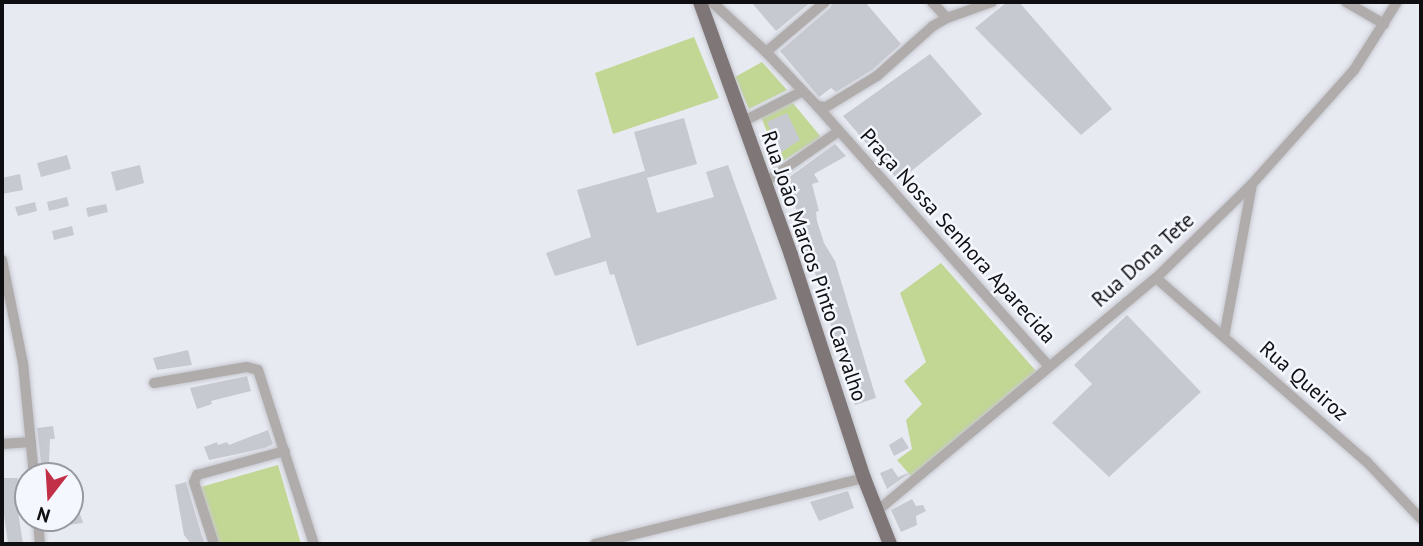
<!DOCTYPE html>
<html>
<head>
<meta charset="utf-8">
<style>
	body { margin:0 }
	#map { position:relative; width:1423px; height:546px; overflow:hidden; background:#e8eaf2; font-family:"PT Sans",sans-serif }
	div>[style] { position:absolute }
	.green>* { inset:0; background:#c2d793 }
	.building>* { inset:0; background:#c7c9d0 }
	.roads { filter:drop-shadow(0 0 2px #c5c7ce) drop-shadow(0 0 2px #c5c7ce) }
	.minor>* { height:10px; margin:-5px; padding:0 5px; transform-origin:5px; border-radius:5px; background:#b0acac }
	.major>* { height:14px; margin:-7px; padding:0 7px; transform-origin:7px; border-radius:7px; background:#7f7777 }
	span { translate:-50% -50%; white-space:nowrap; text-align:center; line-height:1.15; -webkit-text-stroke:5px #f5f7ff; paint-order:stroke }
	.street-label { font-size:21px; color:#0f0f12 }
	.frame { position:absolute; inset:0; border:4px solid #0f0f12; pointer-events:none }
	.north { position:absolute; left:14px; top:462px; width:70px; height:70px; box-sizing:border-box; background:#f5f7ff; border:2px solid #999aa0; border-radius:50%; rotate:197deg; font-size:19px; font-weight:700; line-height:28px; text-align:center; color:#0f0f12 }
	.north::after { content:''; display:block; margin:auto; width:24px; height:32px; background:#c13046; clip-path:polygon(50% 0,100% 100%,50% 72%,0 100%) }
</style>
</head>
<body>
<div id="map">
	<div class="green">
		<i style="clip-path:polygon(694px 37px,719px 98px,613px 134px,595px 73px)"></i>
		<i style="clip-path:polygon(762px 62px,787px 90px,749px 109px,735px 77px)"></i>
		<i style="clip-path:polygon(792px 102px,821px 137px,780px 163px,761px 117px)"></i>
		<i style="clip-path:polygon(941px 263px,1036px 371px,911px 476px,897px 460px,912px 449px,906px 420px,922px 404px,904px 381px,926px 362px,900px 293px)"></i>
		<i style="clip-path:polygon(278px 465px,301px 544px,218px 544px,201px 487px)"></i>
	</div>
	<div class="building">
		<i style="clip-path:polygon(751px 2px,811px 2px,776px 31px)"></i>
		<i style="clip-path:polygon(833px 2px,865px 2px,901px 44px,872px 70px,836px 92px,831px 88px,819px 97px,780px 51px,830px 8px)"></i>
		<i style="clip-path:polygon(1007px 2px,1019px 2px,1112px 109px,1081px 135px,975px 28px)"></i>
		<i style="clip-path:polygon(930px 54px,982px 114px,899px 181px,843px 116px)"></i>
		<i style="clip-path:polygon(787px 113px,800px 140px,780px 153px,767px 122px)"></i>
		<i style="clip-path:polygon(684px 118px,697px 164px,647px 178px,657px 213px,714px 197px,706px 172px,728px 165px,777px 299px,637px 346px,614px 274px,610px 275px,606px 261px,555px 276px,546px 253px,591px 237px,577px 190px,645px 171px,634px 132px)"></i>
		<i style="clip-path:polygon(835px 144px,846px 156px,814px 174px,819px 182px,812px 184px,819px 211px,816px 212px,817px 221px,824px 243px,835px 261px,876px 398px,855px 405px,813px 266px,801px 246px,795px 221px,798px 220px,797px 211px,784px 181px)"></i>
		<i style="clip-path:polygon(67px 155px,71px 169px,41px 177px,37px 163px)"></i>
		<i style="clip-path:polygon(140px 165px,144px 183px,116px 191px,111px 172px)"></i>
		<i style="clip-path:polygon(20px 174px,23px 190px,2px 194px,2px 178px)"></i>
		<i style="clip-path:polygon(67px 197px,69px 206px,49px 211px,47px 202px)"></i>
		<i style="clip-path:polygon(35px 202px,37px 211px,18px 216px,15px 207px)"></i>
		<i style="clip-path:polygon(106px 204px,108px 212px,88px 217px,86px 208px)"></i>
		<i style="clip-path:polygon(72px 226px,74px 235px,54px 240px,52px 231px)"></i>
		<i style="clip-path:polygon(1127px 315px,1201px 392px,1109px 477px,1052px 423px,1092px 384px,1074px 365px)"></i>
		<i style="clip-path:polygon(188px 350px,192px 365px,157px 370px,153px 358px)"></i>
		<i style="clip-path:polygon(247px 376px,251px 391px,211px 401px,212px 404px,197px 409px,190px 388px)"></i>
		<i style="clip-path:polygon(53px 426px,55px 439px,50px 439px,49px 462px,41px 463px,37px 428px)"></i>
		<i style="clip-path:polygon(268px 430px,273px 444px,265px 448px,209px 460px,204px 447px,217px 442px,218px 445px,227px 442px,229px 445px)"></i>
		<i style="clip-path:polygon(902px 437px,909px 448px,894px 456px,889px 445px)"></i>
		<i style="clip-path:polygon(892px 468px,898px 477px,911px 472px,887px 489px,880px 473px)"></i>
		<i style="clip-path:polygon(3px 478px,18px 478px,17px 505px,23px 544px,8px 544px,2px 500px)"></i>
		<i style="clip-path:polygon(186px 482px,201px 533px,205px 544px,191px 544px,184px 535px,175px 485px)"></i>
		<i style="clip-path:polygon(848px 491px,854px 508px,819px 521px,810px 502px)"></i>
		<i style="clip-path:polygon(912px 499px,916px 506px,923px 505px,926px 511px,916px 516px,917px 525px,901px 532px,891px 510px)"></i>
		<i style="clip-path:polygon(78px 508px,83px 523px,51px 527px,50px 518px,70px 518px,70px 509px)"></i>
	</div>
	<div class="roads">
		<div class="minor">
			<i style="left:712px;top:2px;width:74px;rotate:42.8deg"></i>
			<i style="left:766px;top:52px;width:74px;rotate:46.6deg"></i>
			<i style="left:817px;top:106px;width:348px;rotate:48.3deg"></i>
			<i style="left:932px;top:2px;width:22px;rotate:47deg"></i>
			<i style="left:947px;top:18px;width:48px;rotate:-19.6deg"></i>
			<i style="left:1346px;top:2px;width:44px;rotate:30.1deg"></i>
			<i style="left:766px;top:52px;width:77px;rotate:-40.3deg"></i>
			<i style="left:817px;top:106px;width:9px;rotate:6deg"></i>
			<i style="left:826px;top:107px;width:60px;rotate:-31.3deg"></i>
			<i style="left:877px;top:76px;width:75px;rotate:-41.8deg"></i>
			<i style="left:933px;top:26px;width:16px;rotate:-30deg"></i>
			<i style="left:742px;top:122px;width:68px;rotate:-26.9deg"></i>
			<i style="left:764px;top:183px;width:91px;rotate:-34.7deg"></i>
			<i style="left:2px;top:260px;width:105px;rotate:78.5deg"></i>
			<i style="left:23px;top:363px;width:114px;rotate:84.4deg"></i>
			<i style="left:1156px;top:278px;width:279px;rotate:41.1deg"></i>
			<i style="left:1366px;top:461px;width:80px;rotate:46.5deg"></i>
			<i style="left:1224px;top:337px;width:156px;rotate:-79.6deg"></i>
			<i style="left:154px;top:383px;width:94px;rotate:-9.8deg"></i>
			<i style="left:247px;top:367px;width:11px;rotate:15deg"></i>
			<i style="left:258px;top:370px;width:183px;rotate:72.2deg"></i>
			<i style="left:2px;top:444px;width:29px;rotate:-4deg"></i>
			<i style="left:877px;top:511px;width:363px;rotate:-39.9deg"></i>
			<i style="left:1156px;top:278px;width:134px;rotate:-44.4deg"></i>
			<i style="left:1252px;top:184px;width:153px;rotate:-48.2deg"></i>
			<i style="left:1354px;top:70px;width:80px;rotate:-57.7deg"></i>
			<i style="left:38px;top:518px;width:26px;rotate:86deg"></i>
			<i style="left:214px;top:544px;width:65px;rotate:-107.9deg"></i>
			<i style="left:194px;top:482px;width:8px;rotate:-67deg"></i>
			<i style="left:197px;top:475px;width:91px;rotate:-15.3deg"></i>
			<i style="left:595px;top:544px;width:277px;rotate:-13.8deg"></i>
		</div>
		<div class="major">
			<i style="left:700px;top:2px;width:269px;rotate:70.2deg"></i>
			<i style="left:791px;top:255px;width:235px;rotate:71.9deg"></i>
			<i style="left:864px;top:478px;width:71px;rotate:68.5deg"></i>
		</div>
	</div>
	<div class="street-label">
		<span style="left:958px;top:236px;rotate:48deg">Praça Nossa Senhora Aparecida</span>
		<span style="left:1143px;top:260px;rotate:-42deg">Rua Dona Tete</span>
		<span style="left:814px;top:266px;rotate:71deg">Rua João Marcos Pinto Carvalho</span>
		<span style="left:1304px;top:381px;rotate:41deg">Rua Queiroz</span>
	</div>
	<div class="frame"></div>
	<div class="north">N</div>
</div>
</body>
</html>
